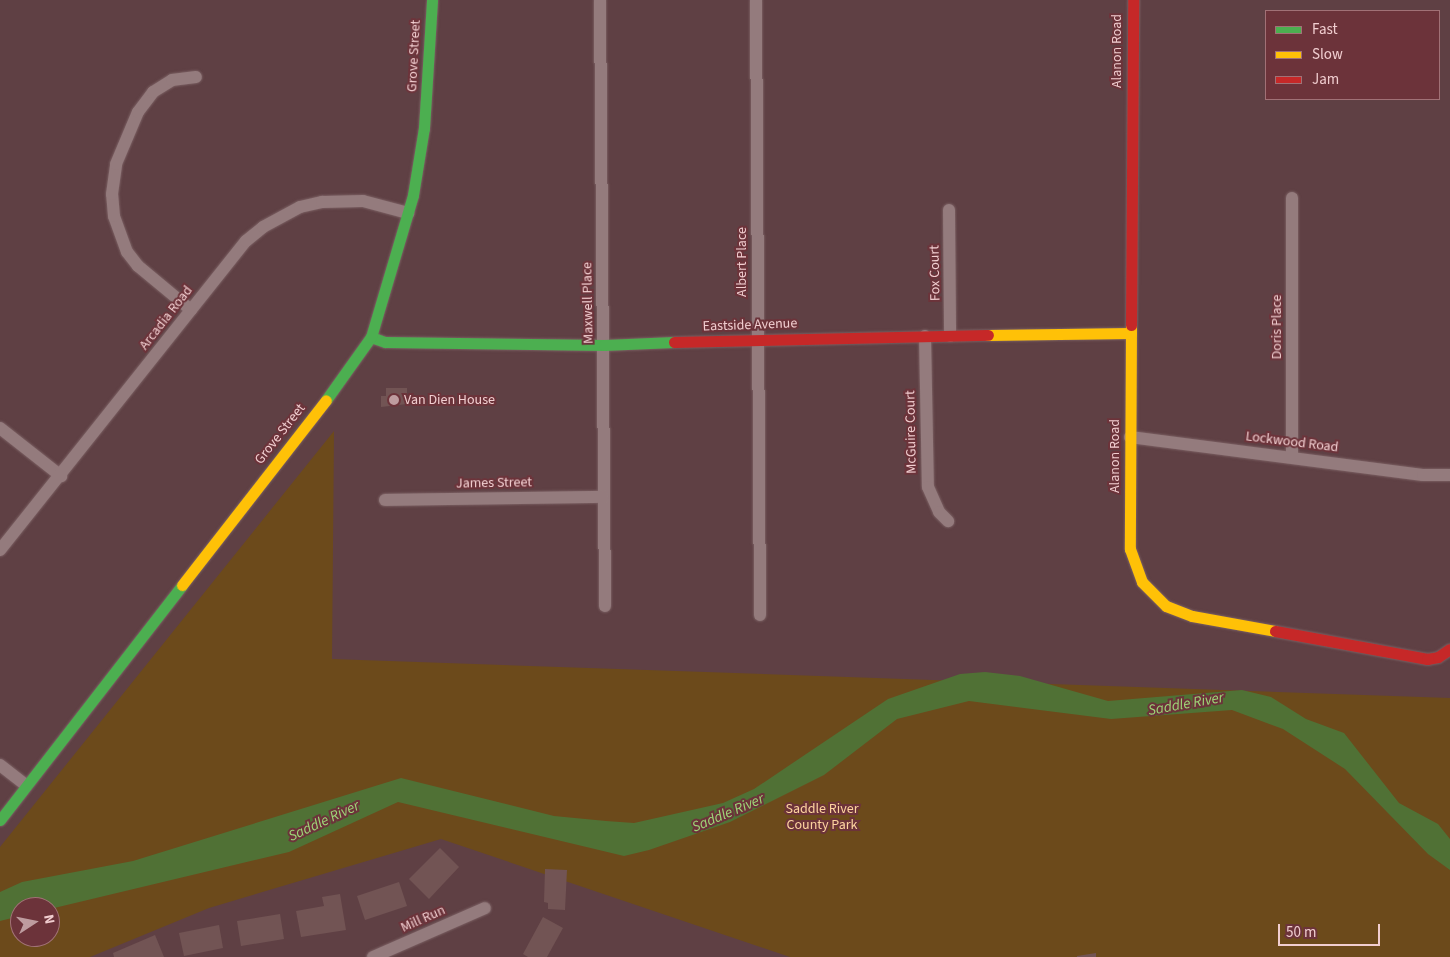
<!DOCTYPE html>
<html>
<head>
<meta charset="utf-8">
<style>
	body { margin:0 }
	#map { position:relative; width:1450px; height:957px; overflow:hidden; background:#5f4044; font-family:"Source Sans 3",sans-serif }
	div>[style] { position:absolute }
	.green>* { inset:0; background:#6c4a1b }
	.water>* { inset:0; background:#507135 }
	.building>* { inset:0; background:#725454 }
	.roads { filter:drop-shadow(0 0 1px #7a5f62) drop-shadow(0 0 1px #7a5f62) }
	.street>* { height:12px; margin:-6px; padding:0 6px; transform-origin:6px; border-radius:6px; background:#947b7d }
	.fast>* { height:11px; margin:-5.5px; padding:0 5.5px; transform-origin:5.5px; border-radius:5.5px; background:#4caf50 }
	.slow>* { height:11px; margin:-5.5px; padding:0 5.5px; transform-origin:5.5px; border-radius:5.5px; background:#ffc107 }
	.jam>* { height:11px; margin:-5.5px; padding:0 5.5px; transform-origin:5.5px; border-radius:5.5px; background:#c62828 }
	.dots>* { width:14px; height:14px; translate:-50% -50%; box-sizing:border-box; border:2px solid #6c333a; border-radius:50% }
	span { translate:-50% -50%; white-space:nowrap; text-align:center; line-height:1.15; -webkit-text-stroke:4px #6c333a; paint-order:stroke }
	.street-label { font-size:14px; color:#f1ced0 }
	.poi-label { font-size:14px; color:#f1ced0 }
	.left { translate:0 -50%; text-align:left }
	.park-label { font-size:14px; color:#fdd49f }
	.water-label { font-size:15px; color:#9ed678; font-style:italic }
	.legend { position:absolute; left:1265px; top:10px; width:175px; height:90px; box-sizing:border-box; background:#6c333a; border:1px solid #a17176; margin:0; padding:6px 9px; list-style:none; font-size:15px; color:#f1ced0 }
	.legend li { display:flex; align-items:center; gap:10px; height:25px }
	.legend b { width:25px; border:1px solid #a17176 }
	.north { position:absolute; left:10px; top:897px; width:50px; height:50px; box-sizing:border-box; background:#6c333a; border:1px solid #a17176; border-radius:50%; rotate:79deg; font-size:14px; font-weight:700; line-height:20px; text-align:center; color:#f1ced0 }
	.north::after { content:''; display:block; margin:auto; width:18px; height:22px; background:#be9c9f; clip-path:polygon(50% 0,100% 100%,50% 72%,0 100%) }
	.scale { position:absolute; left:1278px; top:924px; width:102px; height:22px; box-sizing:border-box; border:2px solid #f1ced0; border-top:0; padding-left:6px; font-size:15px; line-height:18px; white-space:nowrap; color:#f1ced0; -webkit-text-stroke:4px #6c333a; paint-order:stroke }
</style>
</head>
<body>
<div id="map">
	<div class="green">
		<i style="clip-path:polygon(evenodd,334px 431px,332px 659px,1450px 698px,1450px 957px,790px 957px,441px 839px,209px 908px,90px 957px,0 957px,0 847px,334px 431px,20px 907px,50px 907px,50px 937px,20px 937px,20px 907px)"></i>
	</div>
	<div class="water">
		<i style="clip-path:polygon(985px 672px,1020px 676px,1108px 701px,1242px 690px,1271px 697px,1306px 719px,1344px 733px,1399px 803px,1438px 824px,1450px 839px,1450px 870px,1428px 854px,1345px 769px,1283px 729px,1232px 710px,1111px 719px,969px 701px,897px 719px,824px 775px,730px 822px,649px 850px,624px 856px,398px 802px,289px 852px,50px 909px,20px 907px,20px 916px,0 921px,0 892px,22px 882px,133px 861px,401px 778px,554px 816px,606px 821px,634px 823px,723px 803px,754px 789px,888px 699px,960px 674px)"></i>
	</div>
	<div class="building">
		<i style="clip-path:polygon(386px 388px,407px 388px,407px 404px,381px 407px,381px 396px,386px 396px)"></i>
		<i style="clip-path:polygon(440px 848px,459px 867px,429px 899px,409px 879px)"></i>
		<i style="clip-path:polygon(545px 869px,567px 870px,565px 910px,548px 909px,548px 903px,544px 902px)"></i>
		<i style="clip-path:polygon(399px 882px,407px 906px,365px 920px,357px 896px)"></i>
		<i style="clip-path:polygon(340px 894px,346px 930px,301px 937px,296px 911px,324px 906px,322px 897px)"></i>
		<i style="clip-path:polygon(280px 914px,284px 939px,241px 946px,237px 921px)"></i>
		<i style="clip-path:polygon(543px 917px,563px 928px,547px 957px,528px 957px,523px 954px)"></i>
		<i style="clip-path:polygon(219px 925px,223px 948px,184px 956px,179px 933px)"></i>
		<i style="clip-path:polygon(155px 935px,164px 957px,114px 957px,113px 953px)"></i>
		<i style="clip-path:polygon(1096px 953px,1096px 957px,1077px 957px,1077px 956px)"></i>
	</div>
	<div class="roads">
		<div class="street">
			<i style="left:600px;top:0;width:606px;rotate:89.53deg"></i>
			<i style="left:756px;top:0;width:615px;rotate:89.63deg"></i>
			<i style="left:949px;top:210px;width:126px;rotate:89.5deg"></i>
			<i style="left:191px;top:310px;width:69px;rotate:-140.3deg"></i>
			<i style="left:138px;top:266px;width:18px;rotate:-128deg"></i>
			<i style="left:127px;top:252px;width:38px;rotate:-110deg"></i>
			<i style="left:114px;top:216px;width:22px;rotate:-95deg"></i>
			<i style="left:112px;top:194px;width:30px;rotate:-82deg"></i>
			<i style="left:116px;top:164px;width:56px;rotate:-67.1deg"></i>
			<i style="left:138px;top:112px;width:25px;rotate:-53deg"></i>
			<i style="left:153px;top:92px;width:22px;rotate:-32deg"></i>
			<i style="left:172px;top:80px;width:24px;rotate:-7deg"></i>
			<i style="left:925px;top:336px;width:151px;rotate:88.9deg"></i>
			<i style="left:928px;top:487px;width:27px;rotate:66deg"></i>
			<i style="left:939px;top:512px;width:13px;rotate:45deg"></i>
			<i style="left:0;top:428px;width:78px;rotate:38.2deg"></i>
			<i style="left:1130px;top:437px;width:295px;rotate:7.4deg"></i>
			<i style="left:1423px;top:475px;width:27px"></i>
			<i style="left:1292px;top:456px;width:258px;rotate:-90deg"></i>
			<i style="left:385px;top:500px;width:218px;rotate:-0.8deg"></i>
			<i style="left:0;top:550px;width:395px;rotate:-51.5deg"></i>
			<i style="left:246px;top:241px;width:22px;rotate:-39deg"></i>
			<i style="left:263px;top:227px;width:42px;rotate:-28.4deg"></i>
			<i style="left:300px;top:207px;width:23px;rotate:-13deg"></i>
			<i style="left:322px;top:202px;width:41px;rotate:-1.4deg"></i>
			<i style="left:363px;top:201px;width:47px;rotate:14.9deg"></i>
			<i style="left:0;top:765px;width:33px;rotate:38deg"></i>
			<i style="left:373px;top:957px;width:122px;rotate:-23.6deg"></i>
		</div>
		<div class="fast">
			<i style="left:371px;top:337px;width:15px;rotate:20deg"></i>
			<i style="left:385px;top:342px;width:219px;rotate:0.8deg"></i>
			<i style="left:604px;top:345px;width:70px;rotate:-2.5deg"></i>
			<i style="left:326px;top:400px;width:77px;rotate:-54.5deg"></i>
			<i style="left:371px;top:337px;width:148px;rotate:-73.5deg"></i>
			<i style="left:413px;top:195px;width:68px;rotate:-80.7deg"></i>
			<i style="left:424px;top:128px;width:128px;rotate:-86.4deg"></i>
			<i style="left:0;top:820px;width:297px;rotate:-52.2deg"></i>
		</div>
		<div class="slow">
			<i style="left:1131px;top:325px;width:224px;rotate:90.3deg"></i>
			<i style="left:1130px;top:549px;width:35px;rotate:70deg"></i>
			<i style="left:1142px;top:582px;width:34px;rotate:45deg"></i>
			<i style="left:1166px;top:606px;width:28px;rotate:21deg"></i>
			<i style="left:1192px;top:616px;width:84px;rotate:10.2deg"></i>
			<i style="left:988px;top:335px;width:143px;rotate:-0.8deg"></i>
			<i style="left:182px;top:585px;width:234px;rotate:-52.1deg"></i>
		</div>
		<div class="jam">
			<i style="left:1131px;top:325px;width:325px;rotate:-89.6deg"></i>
			<i style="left:674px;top:342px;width:314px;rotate:-1.3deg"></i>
			<i style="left:1275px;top:631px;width:155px;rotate:10.4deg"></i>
			<i style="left:1427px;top:659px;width:11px;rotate:-10deg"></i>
			<i style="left:1438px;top:657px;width:14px;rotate:-34deg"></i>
		</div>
	</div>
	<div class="dots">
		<i style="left:394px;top:400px;background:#be9c9f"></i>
	</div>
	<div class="street-label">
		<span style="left:1117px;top:51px;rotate:-90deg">Alanon Road</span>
		<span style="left:414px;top:56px;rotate:-87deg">Grove Street</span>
		<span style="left:742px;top:262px;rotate:-90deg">Albert Place</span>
		<span style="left:935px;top:273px;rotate:-91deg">Fox Court</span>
		<span style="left:588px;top:303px;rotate:-91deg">Maxwell Place</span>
		<span style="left:166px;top:318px;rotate:-52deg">Arcadia Road</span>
		<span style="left:750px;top:325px;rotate:-2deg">Eastside Avenue</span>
		<span style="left:1277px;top:327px;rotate:-90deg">Doris Place</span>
		<span style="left:911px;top:432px;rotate:-91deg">McGuire Court</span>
		<span style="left:280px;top:434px;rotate:-52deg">Grove Street</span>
		<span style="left:1292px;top:442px;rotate:7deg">Lockwood Road</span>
		<span style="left:1115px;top:456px;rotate:-90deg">Alanon Road</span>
		<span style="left:494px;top:483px;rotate:-1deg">James Street</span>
		<span style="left:423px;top:919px;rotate:-24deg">Mill Run</span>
	</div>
	<div class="poi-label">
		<span class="left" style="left:404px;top:400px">Van Dien House</span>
	</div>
	<div class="park-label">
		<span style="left:822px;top:817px">Saddle River<br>County Park</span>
	</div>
	<div class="water-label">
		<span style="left:1186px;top:704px;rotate:-10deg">Saddle River</span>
		<span style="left:728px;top:813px;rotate:-23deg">Saddle River</span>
		<span style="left:324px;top:821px;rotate:-25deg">Saddle River</span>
	</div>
	<ul class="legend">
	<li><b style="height:6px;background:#4caf50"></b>Fast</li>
	<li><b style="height:6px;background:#ffc107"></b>Slow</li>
	<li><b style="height:6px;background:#c62828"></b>Jam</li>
	</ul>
	<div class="north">N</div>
	<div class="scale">50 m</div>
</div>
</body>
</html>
